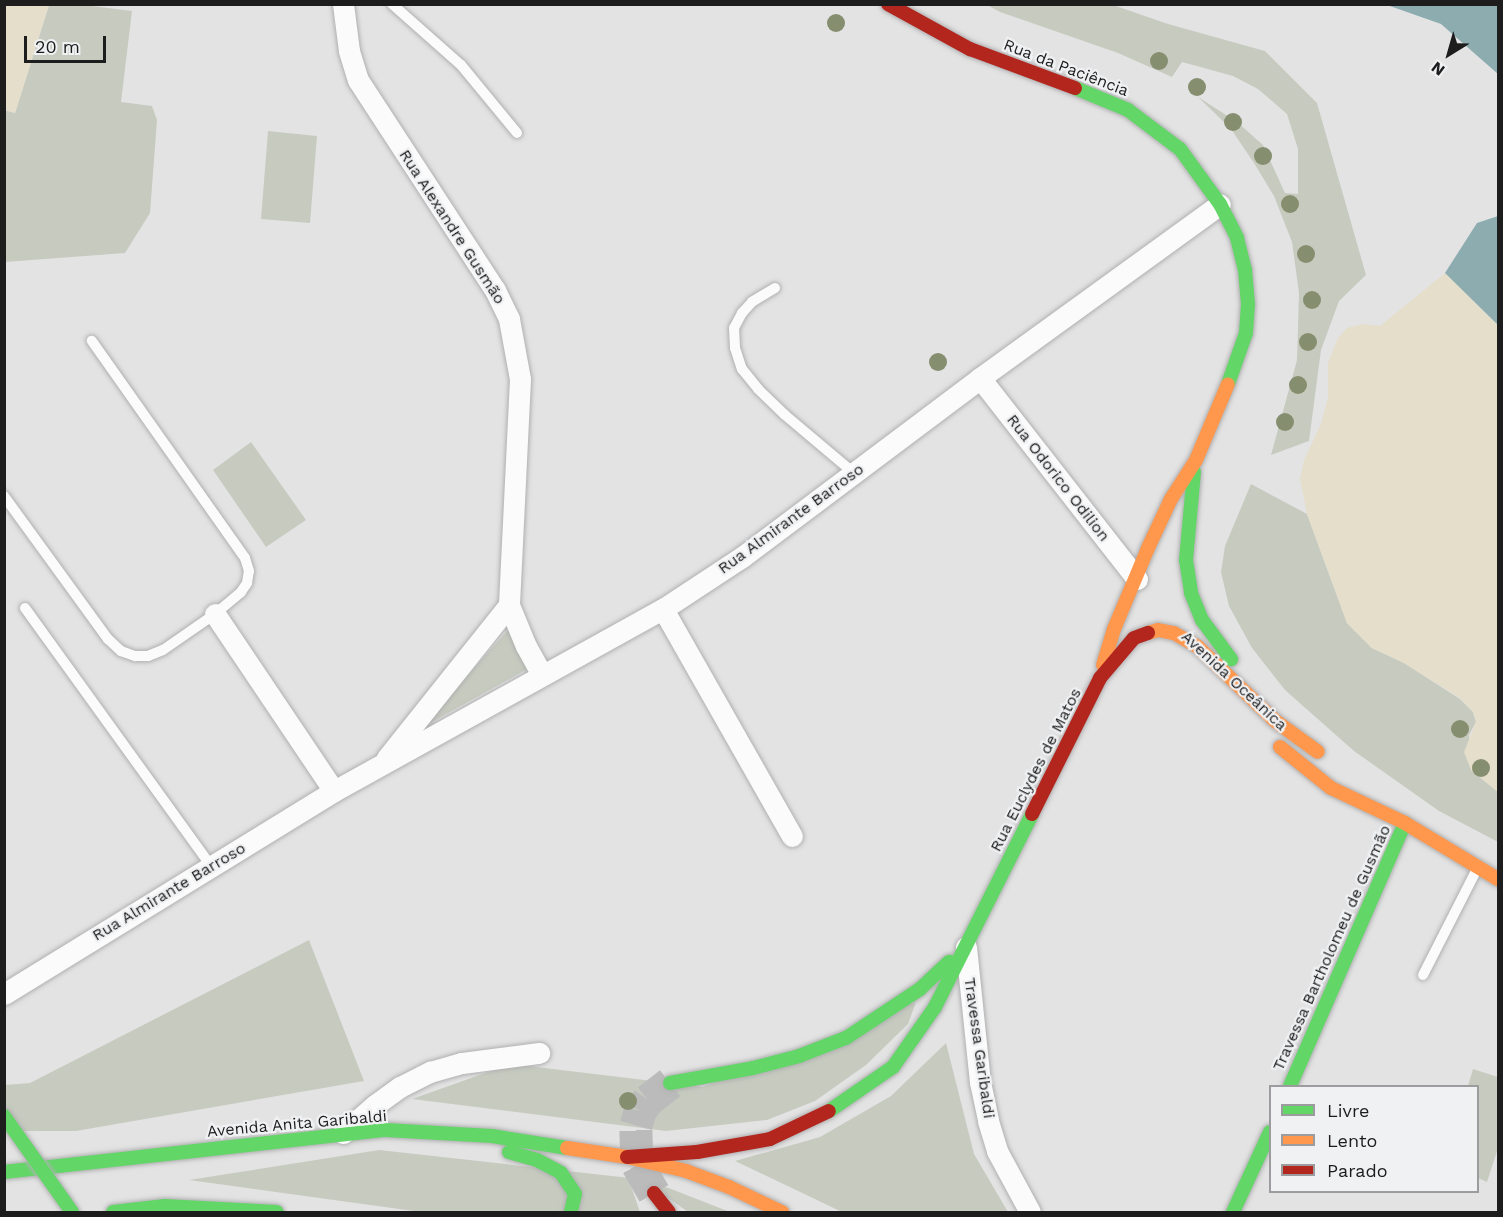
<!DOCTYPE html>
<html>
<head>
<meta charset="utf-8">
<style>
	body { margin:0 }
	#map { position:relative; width:1503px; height:1217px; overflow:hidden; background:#e3e3e4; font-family:"Work Sans",sans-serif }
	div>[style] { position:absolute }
	.green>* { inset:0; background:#c7cbbf }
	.sand>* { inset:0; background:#e4deca }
	.water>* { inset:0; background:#8cacaf }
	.primary-tunnel>* { height:33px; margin-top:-16.5px; transform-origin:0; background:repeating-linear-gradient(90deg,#bbbbbc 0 33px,transparent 0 49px) }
	.roads { filter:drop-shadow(0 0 2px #b0b0b1) drop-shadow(0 0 2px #b0b0b1) }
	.lane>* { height:10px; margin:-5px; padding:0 5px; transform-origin:5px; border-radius:5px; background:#fbfbfb }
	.street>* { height:21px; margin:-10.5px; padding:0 10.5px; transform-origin:10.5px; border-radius:10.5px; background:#fbfbfb }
	.fast>* { height:14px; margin:-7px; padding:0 7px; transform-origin:7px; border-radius:7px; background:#63d668 }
	.slow>* { height:14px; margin:-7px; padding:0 7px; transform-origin:7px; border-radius:7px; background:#ff974d }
	.jam>* { height:14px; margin:-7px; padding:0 7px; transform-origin:7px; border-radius:7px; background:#b3261e }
	.bridges { filter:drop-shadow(0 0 2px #b0b0b1) drop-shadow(0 0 2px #b0b0b1) }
	.fast-bridge>* { height:14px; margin:-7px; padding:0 7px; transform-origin:7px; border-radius:7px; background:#63d668 }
	.trees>* { width:18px; height:18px; margin:-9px; border-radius:50%; background:#868e70 }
	span { translate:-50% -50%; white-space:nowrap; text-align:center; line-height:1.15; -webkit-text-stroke:4.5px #f0f1f3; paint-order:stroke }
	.street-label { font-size:16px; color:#1d1d1e }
	.frame { position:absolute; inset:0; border:6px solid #1d1d1e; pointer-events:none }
	.legend { position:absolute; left:1269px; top:1085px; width:210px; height:108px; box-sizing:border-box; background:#f0f1f3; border:2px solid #9c9c9e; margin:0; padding:8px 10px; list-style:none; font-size:18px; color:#1d1d1e }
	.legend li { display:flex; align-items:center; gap:12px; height:30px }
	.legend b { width:30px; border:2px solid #9c9c9e }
	.north { position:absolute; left:1419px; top:24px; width:60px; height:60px; -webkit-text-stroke:4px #f0f1f3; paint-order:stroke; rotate:217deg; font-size:16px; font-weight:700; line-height:24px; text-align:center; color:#1d1d1e }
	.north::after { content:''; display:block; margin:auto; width:21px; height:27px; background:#1d1d1e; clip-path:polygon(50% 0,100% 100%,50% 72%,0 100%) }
	.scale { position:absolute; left:24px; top:36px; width:82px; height:27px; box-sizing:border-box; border:3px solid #1d1d1e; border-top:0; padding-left:8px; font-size:18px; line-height:21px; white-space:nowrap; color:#1d1d1e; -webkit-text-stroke:4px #f0f1f3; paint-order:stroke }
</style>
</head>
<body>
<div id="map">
	<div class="green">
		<i style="clip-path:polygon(49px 5px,84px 5px,132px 11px,121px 102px,152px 106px,157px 120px,150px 213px,125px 253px,5px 262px,4px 110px,15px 113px)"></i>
		<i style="clip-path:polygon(987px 5px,1113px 5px,1168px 24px,1265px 51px,1317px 103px,1366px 275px,1339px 301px,1321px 350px,1309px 441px,1271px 455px,1297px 360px,1299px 293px,1292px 242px,1274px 196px,1254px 163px,1231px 129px,1198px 97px,1237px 122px,1263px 145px,1285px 193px,1298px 194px,1298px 149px,1287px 114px,1258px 89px,1233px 76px,1182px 62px,1172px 77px,1118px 53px,1000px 12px)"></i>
		<i style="clip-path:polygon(268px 131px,317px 136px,310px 223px,261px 219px)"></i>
		<i style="clip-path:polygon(251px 442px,306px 520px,266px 547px,213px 470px)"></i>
		<i style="clip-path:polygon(1251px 484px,1307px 514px,1347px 623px,1372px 648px,1404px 663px,1460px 699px,1473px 712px,1476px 722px,1469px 735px,1471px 770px,1498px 792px,1498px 842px,1439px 811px,1354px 751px,1285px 690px,1252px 648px,1229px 606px,1221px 572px,1225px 546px)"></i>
		<i style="clip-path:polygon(508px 630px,529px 668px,421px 728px)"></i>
		<i style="clip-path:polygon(309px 940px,364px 1081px,76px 1131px,5px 1131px,5px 1085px,30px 1083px)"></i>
		<i style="clip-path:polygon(916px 1002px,908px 1024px,866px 1065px,815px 1101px,767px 1120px,666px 1131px,412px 1099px,511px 1064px,703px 1087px)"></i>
		<i style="clip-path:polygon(946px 1043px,974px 1154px,1008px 1212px,842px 1212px,735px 1161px,820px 1137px,891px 1096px)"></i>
		<i style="clip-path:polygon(1473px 1069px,1498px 1077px,1498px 1148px,1487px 1182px,1478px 1178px,1478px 1086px,1468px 1086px)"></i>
		<i style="clip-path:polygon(379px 1150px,648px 1180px,730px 1212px,688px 1212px,667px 1197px,631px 1186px,640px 1212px,421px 1212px,189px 1180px)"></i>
	</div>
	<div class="sand">
		<i style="clip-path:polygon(5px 4px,49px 5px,15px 113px,5px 110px)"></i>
		<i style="clip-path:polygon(1445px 273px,1498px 325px,1498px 792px,1471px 770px,1464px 752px,1476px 722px,1473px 712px,1460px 698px,1404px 663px,1372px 648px,1347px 623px,1307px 514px,1300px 479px,1304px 460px,1321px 424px,1328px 398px,1328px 363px,1338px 338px,1347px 328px,1364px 324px,1380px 326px)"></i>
	</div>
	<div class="water">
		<i style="clip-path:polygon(1387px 5px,1498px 5px,1498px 74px,1441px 24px)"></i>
		<i style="clip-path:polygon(1498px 216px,1498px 325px,1445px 273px,1477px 223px)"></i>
	</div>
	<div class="primary-tunnel">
		<i style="left:654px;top:1193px;width:34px;rotate:-120deg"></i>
		<i style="left:637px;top:1163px;width:38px;rotate:-92deg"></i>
		<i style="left:636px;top:1125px;width:15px;rotate:-74deg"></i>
		<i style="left:640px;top:1111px;width:14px;rotate:-54deg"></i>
		<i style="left:648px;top:1100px;width:28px;rotate:-38deg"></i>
	</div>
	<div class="roads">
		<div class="lane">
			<i style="left:392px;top:4px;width:92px;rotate:41.5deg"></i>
			<i style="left:461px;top:65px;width:88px;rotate:50.5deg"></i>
			<i style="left:775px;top:288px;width:27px;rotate:149deg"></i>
			<i style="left:752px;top:302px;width:15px;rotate:132deg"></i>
			<i style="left:742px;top:313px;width:17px;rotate:118deg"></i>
			<i style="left:734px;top:328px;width:20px;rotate:87deg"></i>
			<i style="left:735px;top:348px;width:22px;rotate:72deg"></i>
			<i style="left:742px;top:369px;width:26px;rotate:51deg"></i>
			<i style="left:758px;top:389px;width:37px;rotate:44deg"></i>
			<i style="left:785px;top:415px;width:92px;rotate:40.1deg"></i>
			<i style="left:4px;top:496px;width:177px;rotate:54deg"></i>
			<i style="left:108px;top:639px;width:18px;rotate:43deg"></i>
			<i style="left:121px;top:651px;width:15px;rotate:20deg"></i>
			<i style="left:135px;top:656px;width:13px"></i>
			<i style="left:148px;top:656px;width:16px;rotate:-22deg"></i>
			<i style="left:163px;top:650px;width:63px;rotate:-34.7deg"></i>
			<i style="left:215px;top:614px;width:34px;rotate:-40deg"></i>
			<i style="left:241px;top:592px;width:11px;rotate:-56deg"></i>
			<i style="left:247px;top:583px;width:12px;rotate:-81deg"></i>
			<i style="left:249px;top:571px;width:14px;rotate:-107deg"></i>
			<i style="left:245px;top:558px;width:266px;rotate:-125.2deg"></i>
			<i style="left:25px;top:608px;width:318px;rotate:54.2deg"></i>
			<i style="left:1423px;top:975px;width:117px;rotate:-63deg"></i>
		</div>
		<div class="street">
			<i style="left:343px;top:4px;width:47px;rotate:82.7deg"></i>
			<i style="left:349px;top:51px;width:30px;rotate:73deg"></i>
			<i style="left:358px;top:80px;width:251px;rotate:56.9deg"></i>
			<i style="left:495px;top:290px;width:32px;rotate:64deg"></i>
			<i style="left:509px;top:319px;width:61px;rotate:79.6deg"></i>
			<i style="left:520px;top:379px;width:226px;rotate:92.8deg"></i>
			<i style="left:509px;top:605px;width:196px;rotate:128.6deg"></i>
			<i style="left:980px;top:378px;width:255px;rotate:52deg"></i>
			<i style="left:509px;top:605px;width:44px;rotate:67.5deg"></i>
			<i style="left:526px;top:646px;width:33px;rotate:61deg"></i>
			<i style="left:663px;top:609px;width:261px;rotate:60.4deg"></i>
			<i style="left:215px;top:614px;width:213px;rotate:56.1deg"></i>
			<i style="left:966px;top:947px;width:136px;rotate:84.1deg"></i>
			<i style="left:980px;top:1082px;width:40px;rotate:78deg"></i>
			<i style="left:988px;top:1121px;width:31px;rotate:73deg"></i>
			<i style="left:997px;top:1151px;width:69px;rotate:61.6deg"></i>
			<i style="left:4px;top:994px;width:387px;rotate:-31.6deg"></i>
			<i style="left:334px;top:791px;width:376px;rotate:-29deg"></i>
			<i style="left:663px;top:609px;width:95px;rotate:-33.4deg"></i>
			<i style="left:742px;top:557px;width:298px;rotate:-36.9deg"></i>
			<i style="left:980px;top:378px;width:296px;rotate:-35.9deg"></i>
			<i style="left:343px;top:1133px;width:43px;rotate:-41.2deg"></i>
			<i style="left:375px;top:1105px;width:31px;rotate:-36deg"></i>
			<i style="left:400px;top:1087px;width:34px;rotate:-27deg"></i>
			<i style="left:430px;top:1072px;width:33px;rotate:-16deg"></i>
			<i style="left:462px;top:1063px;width:78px;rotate:-7.4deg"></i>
		</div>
		<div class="fast">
			<i style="left:1075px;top:88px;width:57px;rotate:22.5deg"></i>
			<i style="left:1128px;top:110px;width:65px;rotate:36.9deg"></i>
			<i style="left:1180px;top:149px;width:68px;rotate:54deg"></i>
			<i style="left:1220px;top:204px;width:38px;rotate:63deg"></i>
			<i style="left:1237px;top:238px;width:33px;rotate:76deg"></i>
			<i style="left:1245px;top:270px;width:34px;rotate:85deg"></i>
			<i style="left:1248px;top:304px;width:29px;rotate:94deg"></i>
			<i style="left:1246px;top:333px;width:54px;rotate:109.4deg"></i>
			<i style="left:1194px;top:472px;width:88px;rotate:95.2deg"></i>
			<i style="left:1186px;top:560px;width:33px;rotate:81deg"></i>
			<i style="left:1191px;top:593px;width:29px;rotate:68deg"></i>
			<i style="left:1202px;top:620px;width:49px;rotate:53.4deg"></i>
			<i style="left:670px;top:1083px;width:84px;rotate:-10.2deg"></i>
			<i style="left:753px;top:1068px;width:48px;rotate:-14.6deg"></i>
			<i style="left:799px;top:1056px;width:50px;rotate:-21deg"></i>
			<i style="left:846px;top:1038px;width:89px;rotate:-33.5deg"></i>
			<i style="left:920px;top:989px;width:40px;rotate:-43deg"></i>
			<i style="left:1290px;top:1086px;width:287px;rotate:-66.4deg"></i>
			<i style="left:829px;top:1111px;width:78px;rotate:-34.5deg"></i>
			<i style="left:893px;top:1067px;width:73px;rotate:-55deg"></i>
			<i style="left:935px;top:1007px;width:216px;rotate:-63.3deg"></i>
			<i style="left:509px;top:1152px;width:29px;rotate:16deg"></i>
			<i style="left:537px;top:1160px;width:27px;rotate:28deg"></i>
			<i style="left:561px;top:1173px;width:25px;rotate:56deg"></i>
			<i style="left:575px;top:1194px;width:18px;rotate:103deg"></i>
			<i style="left:4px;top:1172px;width:384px;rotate:-6.3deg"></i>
			<i style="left:386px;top:1130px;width:106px;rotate:3.2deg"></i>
			<i style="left:492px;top:1136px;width:76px;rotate:9.1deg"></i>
			<i style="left:113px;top:1212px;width:52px;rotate:-6.6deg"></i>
			<i style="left:165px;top:1206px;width:112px;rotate:3.1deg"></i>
			<i style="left:1233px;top:1212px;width:88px;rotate:-65.2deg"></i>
		</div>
		<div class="slow">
			<i style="left:1148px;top:633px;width:10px;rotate:-17deg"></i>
			<i style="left:1158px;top:630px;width:16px;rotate:11deg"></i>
			<i style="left:1174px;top:633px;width:28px;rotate:30deg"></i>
			<i style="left:1198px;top:647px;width:105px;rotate:43.8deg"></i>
			<i style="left:1274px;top:720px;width:54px;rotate:36deg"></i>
			<i style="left:1103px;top:665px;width:38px;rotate:-73deg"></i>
			<i style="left:1114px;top:629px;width:88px;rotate:-67.2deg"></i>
			<i style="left:1148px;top:548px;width:54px;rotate:-64.9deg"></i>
			<i style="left:1171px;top:499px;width:46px;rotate:-57.3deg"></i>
			<i style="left:1196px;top:460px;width:82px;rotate:-67.2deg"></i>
			<i style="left:1280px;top:747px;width:65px;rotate:38.8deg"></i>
			<i style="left:1331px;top:788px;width:82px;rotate:25.3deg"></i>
			<i style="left:1405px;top:823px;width:109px;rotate:31.1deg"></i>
			<i style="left:567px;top:1148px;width:61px;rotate:8.5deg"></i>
			<i style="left:627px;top:1157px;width:61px;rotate:13.3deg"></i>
			<i style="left:686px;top:1171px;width:46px;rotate:20.4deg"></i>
			<i style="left:729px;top:1187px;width:59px;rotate:25.3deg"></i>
		</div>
		<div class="jam">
			<i style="left:888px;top:4px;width:94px;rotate:28.8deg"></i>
			<i style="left:970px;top:49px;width:112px;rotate:20.4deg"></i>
			<i style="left:1032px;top:814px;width:152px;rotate:-63.4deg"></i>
			<i style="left:1100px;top:678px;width:52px;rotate:-49.6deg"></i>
			<i style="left:1134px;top:638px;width:15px;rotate:-20deg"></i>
			<i style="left:627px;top:1157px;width:70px;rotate:-4.1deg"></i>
			<i style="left:697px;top:1152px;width:74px;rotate:-10.1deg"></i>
			<i style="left:770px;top:1139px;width:65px;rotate:-25.4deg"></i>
			<i style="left:654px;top:1193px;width:24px;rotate:52deg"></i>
		</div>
	</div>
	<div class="bridges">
		<div class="fast-bridge">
			<i style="left:4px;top:1116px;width:118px;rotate:54.7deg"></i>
		</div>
	</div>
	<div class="trees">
		<i style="left:836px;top:23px"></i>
		<i style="left:1159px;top:61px"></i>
		<i style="left:1197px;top:87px"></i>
		<i style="left:1233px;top:122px"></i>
		<i style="left:1263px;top:156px"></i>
		<i style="left:1290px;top:204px"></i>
		<i style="left:1306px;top:254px"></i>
		<i style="left:1312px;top:300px"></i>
		<i style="left:1308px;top:342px"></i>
		<i style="left:938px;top:362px"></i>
		<i style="left:1298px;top:385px"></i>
		<i style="left:1285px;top:422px"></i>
		<i style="left:1460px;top:729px"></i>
		<i style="left:1481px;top:768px"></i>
		<i style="left:628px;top:1101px"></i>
	</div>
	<div class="street-label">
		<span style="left:1066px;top:68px;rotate:21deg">Rua da Paciência</span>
		<span style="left:452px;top:227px;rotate:57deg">Rua Alexandre Gusmão</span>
		<span style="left:1058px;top:478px;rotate:52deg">Rua Odorico Odilion</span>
		<span style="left:791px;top:519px;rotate:-36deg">Rua Almirante Barroso</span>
		<span style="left:1234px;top:681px;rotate:43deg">Avenida Oceânica</span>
		<span style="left:1036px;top:770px;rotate:-63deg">Rua Euclydes de Matos</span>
		<span style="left:169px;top:892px;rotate:-31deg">Rua Almirante Barroso</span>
		<span style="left:1332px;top:948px;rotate:-66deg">Travessa Bartholomeu de Gusmão</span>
		<span style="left:979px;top:1048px;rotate:82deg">Travessa Garibaldi</span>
		<span style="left:297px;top:1124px;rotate:-5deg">Avenida Anita Garibaldi</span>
	</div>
	<div class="frame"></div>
	<ul class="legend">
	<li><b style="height:8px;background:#63d668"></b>Livre</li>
	<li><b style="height:8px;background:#ff974d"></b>Lento</li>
	<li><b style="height:8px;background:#b3261e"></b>Parado</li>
	</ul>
	<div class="north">N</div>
	<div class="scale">20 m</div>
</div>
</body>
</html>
